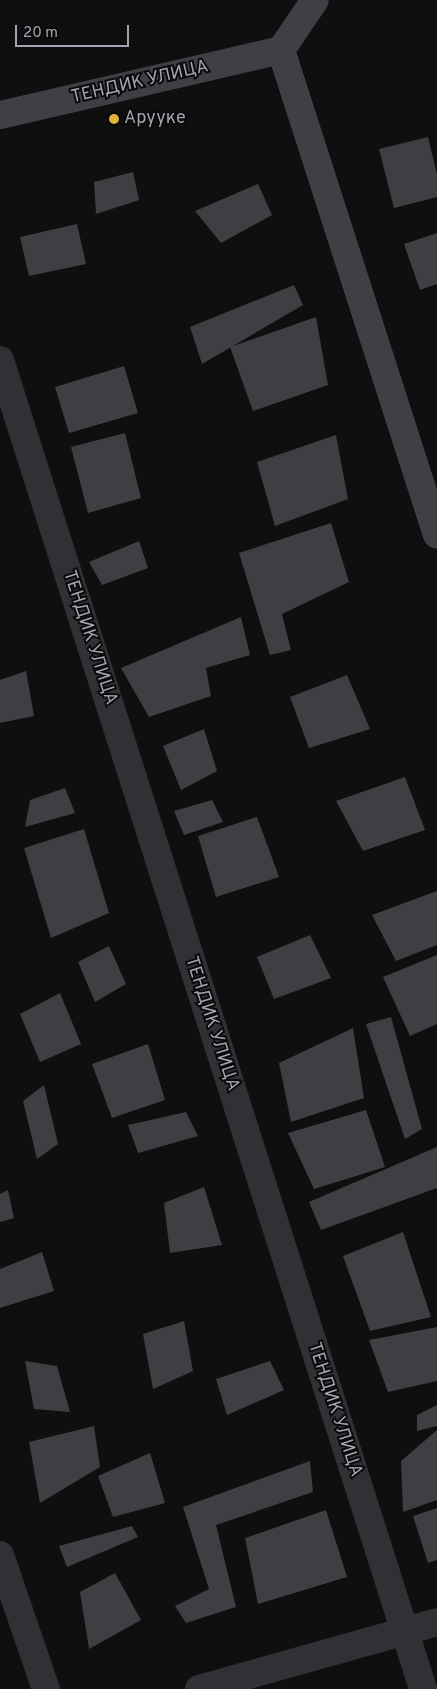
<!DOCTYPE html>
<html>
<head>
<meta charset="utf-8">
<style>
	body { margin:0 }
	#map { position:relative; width:437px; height:1689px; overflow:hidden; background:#0f0f10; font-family:Overpass,sans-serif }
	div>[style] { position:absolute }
	.building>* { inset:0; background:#3e3f43 }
	.street>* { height:28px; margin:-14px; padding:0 14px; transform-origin:14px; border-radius:14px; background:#313135 }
	.secondary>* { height:28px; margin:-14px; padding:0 14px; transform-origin:14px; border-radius:14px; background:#3f4045 }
	.dots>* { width:14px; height:14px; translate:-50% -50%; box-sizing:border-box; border:2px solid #0a0a0b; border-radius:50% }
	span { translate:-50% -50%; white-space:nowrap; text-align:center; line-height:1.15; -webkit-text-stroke:4px #0a0a0b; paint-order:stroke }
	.street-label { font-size:18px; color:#a1a5b0 }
	.poi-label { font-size:18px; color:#a1a5b0 }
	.left { translate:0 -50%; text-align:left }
	.scale { position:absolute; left:15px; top:25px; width:114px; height:22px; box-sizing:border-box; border:2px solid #a1a5b0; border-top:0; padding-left:6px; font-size:15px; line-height:18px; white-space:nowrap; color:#a1a5b0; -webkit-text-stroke:4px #0a0a0b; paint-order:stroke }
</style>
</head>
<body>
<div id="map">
	<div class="building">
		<i style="clip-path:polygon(428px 137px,437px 174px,437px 197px,394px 208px,379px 149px)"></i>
		<i style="clip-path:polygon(133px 172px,139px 200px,96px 214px,94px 182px)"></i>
		<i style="clip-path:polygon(258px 184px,272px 215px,221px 243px,195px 211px)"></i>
		<i style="clip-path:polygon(77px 224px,86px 264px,29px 276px,20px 237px)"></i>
		<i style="clip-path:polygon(437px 233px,437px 284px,420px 290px,404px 244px)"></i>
		<i style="clip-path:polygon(294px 285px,303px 305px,202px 364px,190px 327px)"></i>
		<i style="clip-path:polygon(316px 317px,328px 385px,253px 411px,230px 347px)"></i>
		<i style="clip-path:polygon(124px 366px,138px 413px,69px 433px,55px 387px)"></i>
		<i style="clip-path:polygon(125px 433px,141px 498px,88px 513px,71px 447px)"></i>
		<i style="clip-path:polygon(336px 435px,348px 499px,275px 526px,257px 462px)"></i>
		<i style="clip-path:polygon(331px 523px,349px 582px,282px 614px,291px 650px,270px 655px,239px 553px)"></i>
		<i style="clip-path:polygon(139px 541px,148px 568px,102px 585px,89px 562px)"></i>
		<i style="clip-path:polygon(241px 617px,250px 655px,206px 668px,211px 696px,149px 717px,121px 668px)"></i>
		<i style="clip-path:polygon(26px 671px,34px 716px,0 723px,0 680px)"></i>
		<i style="clip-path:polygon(347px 675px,370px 729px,309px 748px,290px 697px)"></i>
		<i style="clip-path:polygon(204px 729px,217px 771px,181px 790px,163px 746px)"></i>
		<i style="clip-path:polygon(405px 777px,425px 830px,363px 851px,336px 801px)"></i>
		<i style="clip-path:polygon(65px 788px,75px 813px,25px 827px,30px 800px)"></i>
		<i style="clip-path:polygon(212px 800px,223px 822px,184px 835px,174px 811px)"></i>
		<i style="clip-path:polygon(257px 817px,279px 877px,216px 897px,198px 836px)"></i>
		<i style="clip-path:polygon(84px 829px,109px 913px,51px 938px,24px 848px)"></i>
		<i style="clip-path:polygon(437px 891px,437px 945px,396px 961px,372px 915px)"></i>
		<i style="clip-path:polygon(310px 935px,331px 978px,274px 999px,257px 957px)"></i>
		<i style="clip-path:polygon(109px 946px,126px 984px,95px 1002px,78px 962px)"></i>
		<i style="clip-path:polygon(437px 955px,437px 1024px,410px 1036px,383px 977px)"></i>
		<i style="clip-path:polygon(60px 993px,81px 1044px,40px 1062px,20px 1014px)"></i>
		<i style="clip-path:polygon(391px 1017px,422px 1129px,405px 1139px,366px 1024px)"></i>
		<i style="clip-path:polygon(353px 1028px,364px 1098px,291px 1122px,279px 1063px)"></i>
		<i style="clip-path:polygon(148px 1044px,165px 1100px,112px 1118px,92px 1064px)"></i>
		<i style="clip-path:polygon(44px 1085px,58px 1144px,37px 1159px,23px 1101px)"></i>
		<i style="clip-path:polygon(366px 1110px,385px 1167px,314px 1189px,288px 1133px)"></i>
		<i style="clip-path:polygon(186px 1112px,198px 1136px,138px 1153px,128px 1125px)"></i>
		<i style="clip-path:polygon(437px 1147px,437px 1188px,321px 1230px,309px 1202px)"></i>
		<i style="clip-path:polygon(204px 1187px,222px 1245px,170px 1253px,164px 1203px)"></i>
		<i style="clip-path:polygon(8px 1190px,14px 1218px,0 1222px,0 1194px)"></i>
		<i style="clip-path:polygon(403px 1232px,431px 1317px,370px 1331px,343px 1256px)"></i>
		<i style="clip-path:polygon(42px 1252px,54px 1291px,0 1308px,0 1269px)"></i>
		<i style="clip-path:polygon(184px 1321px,193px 1371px,153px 1389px,143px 1334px)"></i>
		<i style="clip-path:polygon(437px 1327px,437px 1381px,388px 1392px,369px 1340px)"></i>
		<i style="clip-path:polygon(25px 1361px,57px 1366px,70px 1412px,34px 1409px)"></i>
		<i style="clip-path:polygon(270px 1361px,284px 1390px,227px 1415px,216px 1379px)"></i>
		<i style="clip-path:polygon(437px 1405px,437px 1426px,417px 1431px,417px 1415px)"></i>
		<i style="clip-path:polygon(94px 1426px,100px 1467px,40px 1503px,29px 1442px)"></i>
		<i style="clip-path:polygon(437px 1430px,437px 1500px,403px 1512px,401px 1461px)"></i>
		<i style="clip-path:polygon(150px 1453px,165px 1503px,113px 1517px,98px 1476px)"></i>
		<i style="clip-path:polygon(310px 1461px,313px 1492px,216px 1525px,236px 1607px,186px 1623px,175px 1606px,209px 1589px,183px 1507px)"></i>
		<i style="clip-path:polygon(437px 1508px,437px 1560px,428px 1563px,413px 1516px)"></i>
		<i style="clip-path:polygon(326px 1510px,347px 1577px,258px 1604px,245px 1538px)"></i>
		<i style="clip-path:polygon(132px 1526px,138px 1537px,67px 1567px,59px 1546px)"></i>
		<i style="clip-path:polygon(115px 1573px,141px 1620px,89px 1649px,80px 1592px)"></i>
	</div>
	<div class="street">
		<i style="left:0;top:360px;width:1395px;rotate:72.34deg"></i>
		<i style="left:0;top:1555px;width:142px;rotate:71.1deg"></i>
		<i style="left:199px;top:1689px;width:247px;rotate:-15.7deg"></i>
	</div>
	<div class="secondary">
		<i style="left:281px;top:50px;width:509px;rotate:72.17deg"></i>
		<i style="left:281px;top:50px;width:60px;rotate:-55.8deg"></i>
		<i style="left:0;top:115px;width:288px;rotate:-13deg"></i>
	</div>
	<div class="dots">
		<i style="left:114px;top:119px;background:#e0b437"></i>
	</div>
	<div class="street-label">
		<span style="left:140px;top:83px;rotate:-13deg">ТЕНДИК УЛИЦА</span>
		<span style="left:89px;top:638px;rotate:72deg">ТЕНДИК УЛИЦА</span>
		<span style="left:211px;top:1024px;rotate:72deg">ТЕНДИК УЛИЦА</span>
		<span style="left:334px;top:1410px;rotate:72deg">ТЕНДИК УЛИЦА</span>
	</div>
	<div class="poi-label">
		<span class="left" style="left:124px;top:119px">Арууке</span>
	</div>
	<div class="scale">20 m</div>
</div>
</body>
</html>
